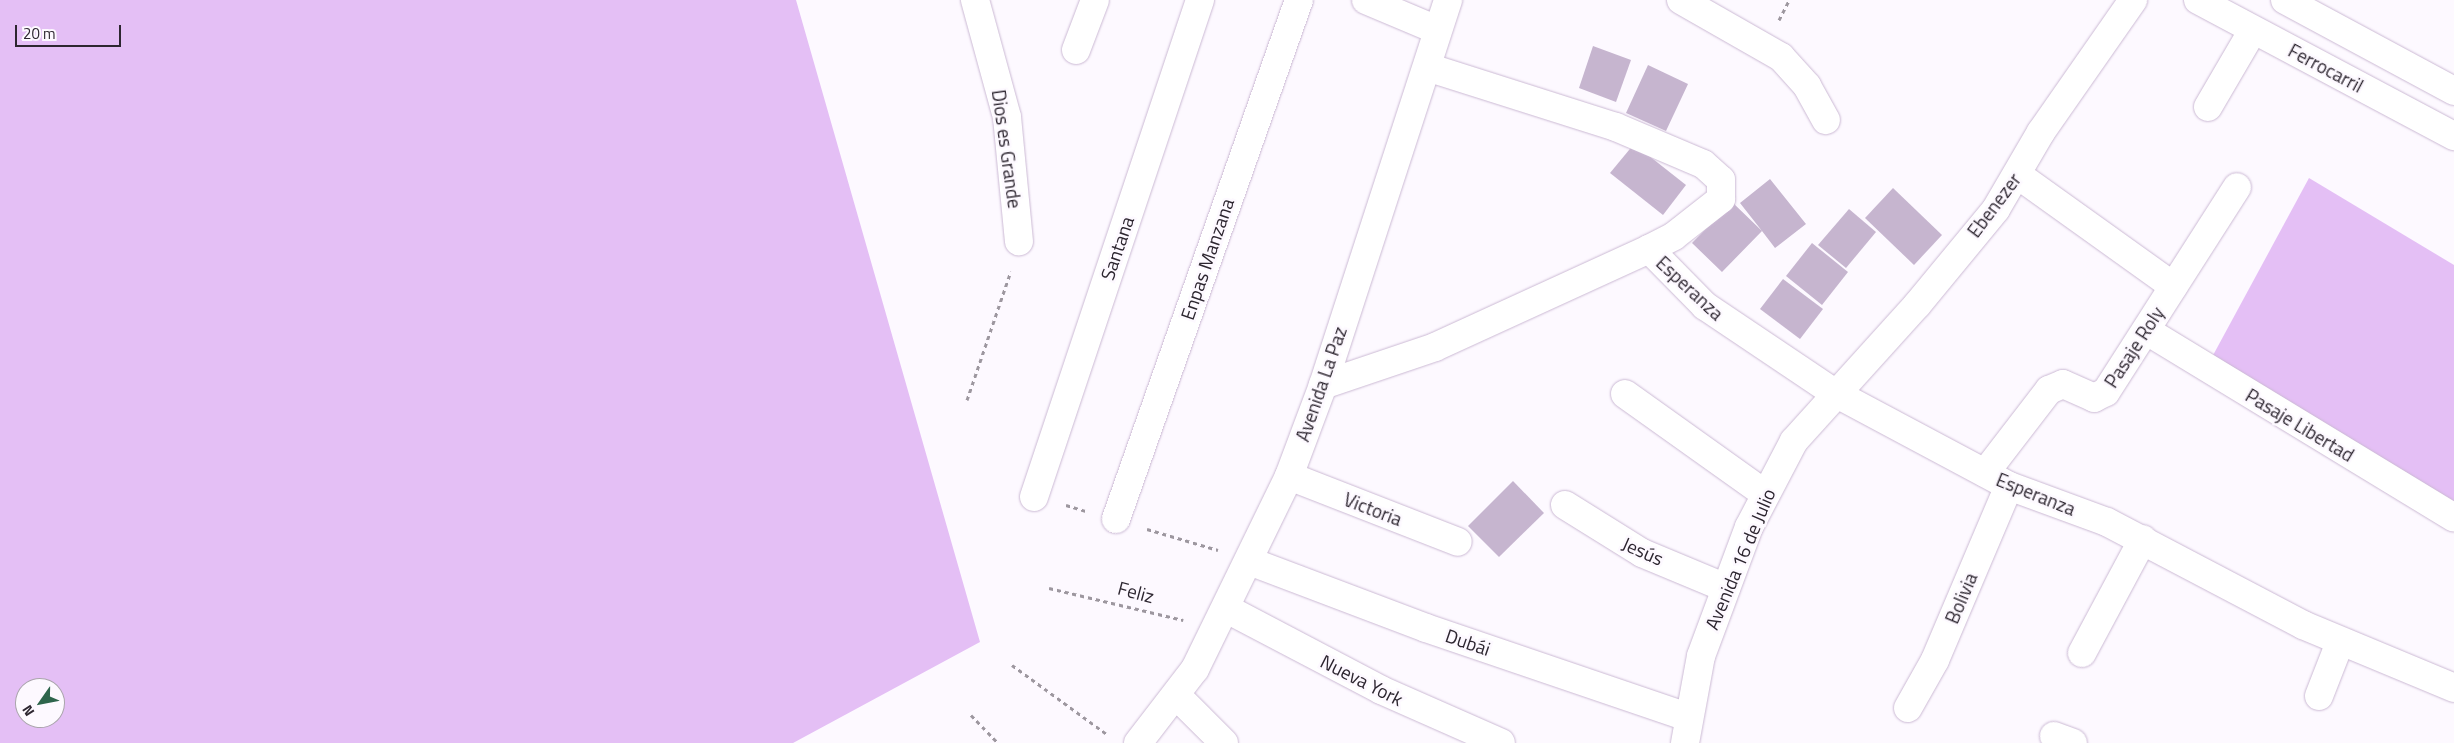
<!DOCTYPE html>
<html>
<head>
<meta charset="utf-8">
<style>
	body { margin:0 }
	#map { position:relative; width:2454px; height:743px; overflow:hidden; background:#fdf9ff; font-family:"Titillium Web",sans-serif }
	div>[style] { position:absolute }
	.green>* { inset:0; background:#e4bff5 }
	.building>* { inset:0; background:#c6b5cf }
	.path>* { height:3px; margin-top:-1.5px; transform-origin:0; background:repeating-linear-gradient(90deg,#9d979f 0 4px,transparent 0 8px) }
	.roads { filter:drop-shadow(0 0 1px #cbb9d4) drop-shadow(0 0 1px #cbb9d4) }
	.minor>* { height:28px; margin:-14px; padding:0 14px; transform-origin:14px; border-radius:14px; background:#fff }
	span { translate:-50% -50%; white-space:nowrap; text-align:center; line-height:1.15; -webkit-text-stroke:5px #fdf9ff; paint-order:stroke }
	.street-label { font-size:19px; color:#2d2630 }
	.north { position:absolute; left:15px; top:678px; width:50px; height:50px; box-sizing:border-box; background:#fdf9ff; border:1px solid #aaa5ac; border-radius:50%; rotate:237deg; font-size:14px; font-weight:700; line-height:20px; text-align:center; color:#2d2630 }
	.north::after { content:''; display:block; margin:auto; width:18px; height:22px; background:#2e654c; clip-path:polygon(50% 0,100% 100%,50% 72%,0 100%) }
	.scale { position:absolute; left:15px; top:25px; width:106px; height:22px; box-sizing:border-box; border:2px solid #2d2630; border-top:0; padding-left:6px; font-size:15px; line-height:18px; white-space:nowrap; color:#2d2630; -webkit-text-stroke:4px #fdf9ff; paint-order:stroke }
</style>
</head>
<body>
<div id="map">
	<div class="green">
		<i style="clip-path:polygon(evenodd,0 0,796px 0,980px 642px,793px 743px,0 743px,0 0,25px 688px,55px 688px,55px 718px,25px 718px,25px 688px)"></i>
		<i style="clip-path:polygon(2309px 178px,2454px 265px,2454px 509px,2211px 359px)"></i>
	</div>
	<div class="building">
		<i style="clip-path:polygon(1593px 46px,1631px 60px,1616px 102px,1579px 88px)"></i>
		<i style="clip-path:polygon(1648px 65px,1688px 84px,1666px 131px,1626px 113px)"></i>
		<i style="clip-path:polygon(1634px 144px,1686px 185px,1663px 215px,1610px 173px)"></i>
		<i style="clip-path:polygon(1770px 179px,1806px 224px,1775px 248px,1762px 231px,1722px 272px,1692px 243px,1732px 202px,1762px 231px,1740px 203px)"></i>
		<i style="clip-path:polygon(1893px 188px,1942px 235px,1914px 265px,1865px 218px)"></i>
		<i style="clip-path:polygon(1849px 209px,1876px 232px,1846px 268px,1818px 245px)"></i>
		<i style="clip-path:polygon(1812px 243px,1848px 272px,1822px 305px,1786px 276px)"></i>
		<i style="clip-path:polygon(1783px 279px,1823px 309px,1800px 339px,1760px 309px)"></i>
		<i style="clip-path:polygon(1513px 481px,1544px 513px,1499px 557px,1468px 526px)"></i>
	</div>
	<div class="path">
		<i style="left:1779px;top:20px;width:22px;rotate:-63deg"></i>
		<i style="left:967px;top:400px;width:136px;rotate:-71.2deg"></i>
		<i style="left:1066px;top:505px;width:21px;rotate:17deg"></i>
		<i style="left:1147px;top:529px;width:74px;rotate:16.5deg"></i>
		<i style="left:1049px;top:588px;width:138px;rotate:13.4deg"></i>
		<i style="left:1012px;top:665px;width:119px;rotate:36.1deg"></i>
		<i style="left:971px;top:715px;width:39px;rotate:46deg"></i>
	</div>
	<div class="roads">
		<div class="minor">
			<i style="left:975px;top:0;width:121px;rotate:74.7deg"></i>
			<i style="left:1007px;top:117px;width:125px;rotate:84.5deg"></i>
			<i style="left:1366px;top:0;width:77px;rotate:22.9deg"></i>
			<i style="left:1681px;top:0;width:115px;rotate:29.7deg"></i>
			<i style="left:1781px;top:57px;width:39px;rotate:48deg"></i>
			<i style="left:1807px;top:86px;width:39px;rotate:61deg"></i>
			<i style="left:2198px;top:0;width:290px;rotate:28deg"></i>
			<i style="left:2285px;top:0;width:192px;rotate:28.3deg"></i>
			<i style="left:1076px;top:50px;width:53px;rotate:-69.2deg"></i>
			<i style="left:2208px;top:107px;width:89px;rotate:-59.7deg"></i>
			<i style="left:2018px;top:175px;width:191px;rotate:35.6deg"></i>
			<i style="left:1649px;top:249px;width:80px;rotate:45.5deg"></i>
			<i style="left:1705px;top:306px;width:154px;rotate:33.9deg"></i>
			<i style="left:1833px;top:392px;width:200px;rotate:28.1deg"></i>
			<i style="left:2009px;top:486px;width:104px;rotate:20.2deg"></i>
			<i style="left:2107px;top:522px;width:221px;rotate:27.7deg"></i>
			<i style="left:2303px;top:625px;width:164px;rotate:22.6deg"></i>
			<i style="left:2147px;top:331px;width:359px;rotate:31.3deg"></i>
			<i style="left:1323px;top:385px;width:118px;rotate:-18.7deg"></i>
			<i style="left:1435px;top:347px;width:235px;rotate:-24.6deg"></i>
			<i style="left:1649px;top:249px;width:28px;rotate:-27deg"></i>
			<i style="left:1674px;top:236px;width:60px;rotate:-38.2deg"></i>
			<i style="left:1721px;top:199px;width:19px;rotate:-90deg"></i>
			<i style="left:1721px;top:180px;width:24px;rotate:-138deg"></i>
			<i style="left:1703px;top:164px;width:95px;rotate:-157deg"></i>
			<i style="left:1616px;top:127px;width:198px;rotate:-162.4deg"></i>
			<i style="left:1625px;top:394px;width:172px;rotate:35.5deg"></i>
			<i style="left:1985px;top:473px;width:105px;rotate:-52.4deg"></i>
			<i style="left:2049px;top:390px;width:15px;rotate:-23deg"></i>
			<i style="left:2063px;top:384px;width:34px;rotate:24deg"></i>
			<i style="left:2094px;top:398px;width:13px;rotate:-27deg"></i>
			<i style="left:2106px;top:392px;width:243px;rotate:-57.4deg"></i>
			<i style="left:1289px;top:476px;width:181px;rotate:21.3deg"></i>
			<i style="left:1034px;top:497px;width:524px;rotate:-71.53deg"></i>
			<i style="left:1565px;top:505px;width:91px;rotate:31.9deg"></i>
			<i style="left:1642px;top:553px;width:91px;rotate:22.6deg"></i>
			<i style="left:1116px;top:519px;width:550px;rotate:-70.58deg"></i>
			<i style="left:1249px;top:561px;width:189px;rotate:20.7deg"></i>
			<i style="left:1426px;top:628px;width:277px;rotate:18.8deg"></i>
			<i style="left:1227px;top:609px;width:174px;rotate:27.7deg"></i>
			<i style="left:1381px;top:690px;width:131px;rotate:23.8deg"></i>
			<i style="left:2082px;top:653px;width:129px;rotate:-61.8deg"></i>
			<i style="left:2319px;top:696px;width:58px;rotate:-68.7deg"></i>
			<i style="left:1178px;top:697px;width:65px;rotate:45deg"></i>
			<i style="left:1908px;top:708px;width:55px;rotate:-60.6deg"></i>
			<i style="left:1935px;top:660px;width:189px;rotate:-67deg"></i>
			<i style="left:2054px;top:736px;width:20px;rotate:20deg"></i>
			<i style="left:1138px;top:743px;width:93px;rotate:-52.4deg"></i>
			<i style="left:1195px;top:669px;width:215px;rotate:-64deg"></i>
			<i style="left:1289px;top:476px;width:97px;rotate:-69.5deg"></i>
			<i style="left:1323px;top:385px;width:405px;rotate:-72deg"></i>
			<i style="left:1685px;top:743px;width:88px;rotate:-79.6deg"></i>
			<i style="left:1701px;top:656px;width:138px;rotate:-69.6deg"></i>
			<i style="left:1749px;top:527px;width:97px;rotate:-62.4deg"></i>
			<i style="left:1794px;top:441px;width:183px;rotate:-47.9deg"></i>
			<i style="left:1917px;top:305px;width:124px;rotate:-50.5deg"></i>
			<i style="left:1996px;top:209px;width:89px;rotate:-59.7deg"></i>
			<i style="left:2041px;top:132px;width:161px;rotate:-55.1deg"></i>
		</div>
	</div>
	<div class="street-label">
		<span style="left:2326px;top:68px;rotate:28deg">Ferrocarril</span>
		<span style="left:1007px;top:149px;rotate:82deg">Dios es Grande</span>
		<span style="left:1994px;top:205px;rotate:-53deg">Ebenezer</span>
		<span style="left:1117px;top:248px;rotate:-71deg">Santana</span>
		<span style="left:1207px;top:259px;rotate:-71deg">Enpas Manzana</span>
		<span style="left:1690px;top:288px;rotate:43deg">Esperanza</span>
		<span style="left:2134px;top:347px;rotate:-57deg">Pasaje Roly</span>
		<span style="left:1321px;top:384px;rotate:-71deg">Avenida La Paz</span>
		<span style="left:2300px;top:425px;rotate:31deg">Pasaje Libertad</span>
		<span style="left:2036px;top:494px;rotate:22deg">Esperanza</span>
		<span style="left:1373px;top:509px;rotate:21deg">Victoria</span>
		<span style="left:1643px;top:551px;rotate:24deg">Jesús</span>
		<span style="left:1740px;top:559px;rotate:-67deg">Avenida 16 de Julio</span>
		<span style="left:1136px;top:592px;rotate:15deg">Feliz</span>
		<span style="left:1961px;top:598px;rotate:-67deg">Bolivia</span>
		<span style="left:1468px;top:642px;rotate:19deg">Dubái</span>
		<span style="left:1362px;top:680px;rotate:27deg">Nueva York</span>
	</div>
	<div class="north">N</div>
	<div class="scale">20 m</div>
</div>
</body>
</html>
